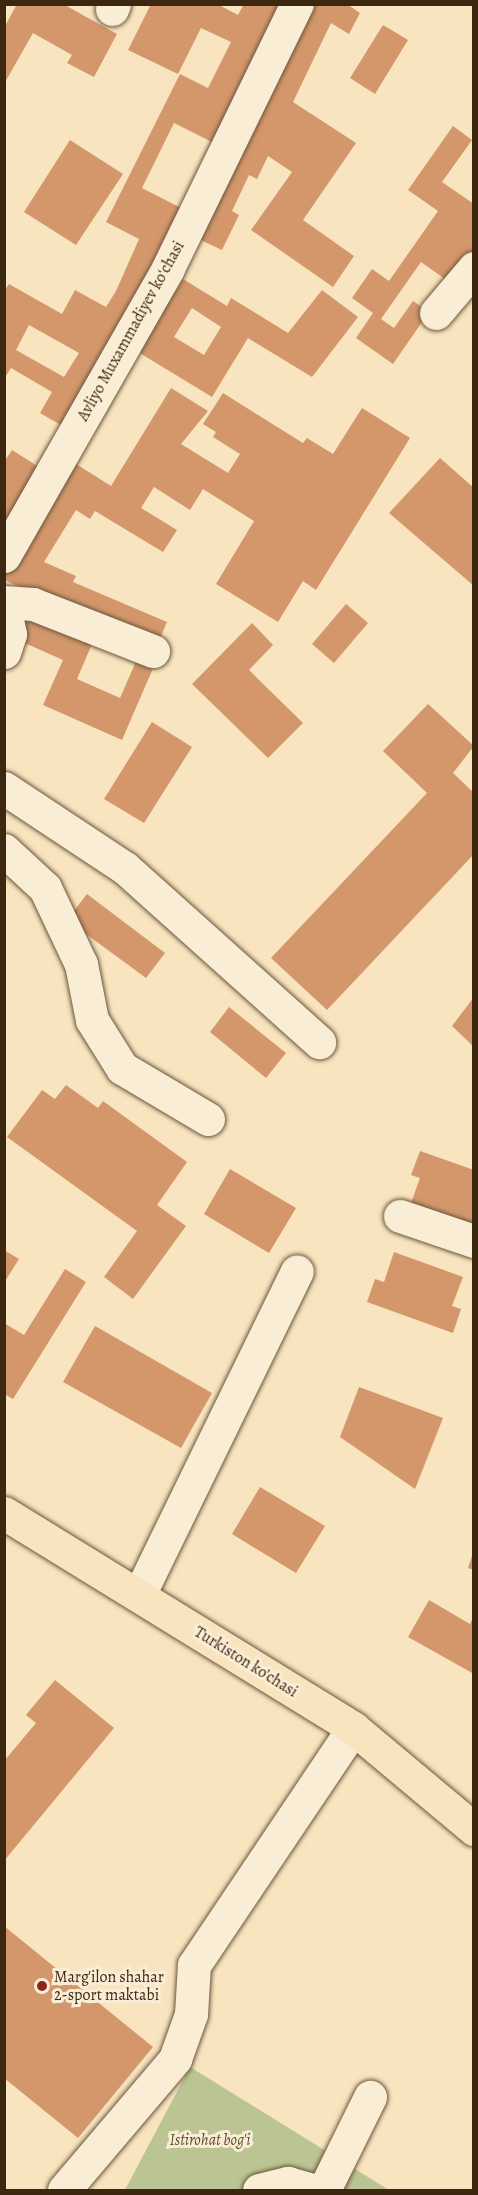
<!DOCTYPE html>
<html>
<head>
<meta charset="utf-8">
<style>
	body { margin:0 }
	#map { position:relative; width:478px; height:2195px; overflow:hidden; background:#f8e4be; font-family:Alegreya,serif }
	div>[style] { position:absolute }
	.green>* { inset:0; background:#bbc593 }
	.building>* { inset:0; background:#d4976c }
	.roads { filter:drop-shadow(0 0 2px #6b563c) drop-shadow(0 0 2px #6b563c) }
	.minor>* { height:33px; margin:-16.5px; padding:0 16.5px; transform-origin:16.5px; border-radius:16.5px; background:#faedd5 }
	.major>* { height:33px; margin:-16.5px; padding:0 16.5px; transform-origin:16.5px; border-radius:16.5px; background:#f8e4be }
	.dots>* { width:16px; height:16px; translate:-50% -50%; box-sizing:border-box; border:3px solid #faedd5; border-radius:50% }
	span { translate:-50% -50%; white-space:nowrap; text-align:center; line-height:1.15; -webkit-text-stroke:6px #faedd5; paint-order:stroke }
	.street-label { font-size:16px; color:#3c2710 }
	.poi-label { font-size:16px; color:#3c2710 }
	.left { translate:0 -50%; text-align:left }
	.park-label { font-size:16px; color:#5c4e31; font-style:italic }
	.frame { position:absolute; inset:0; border:6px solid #3c2710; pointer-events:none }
</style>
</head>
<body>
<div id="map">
	<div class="green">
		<i style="clip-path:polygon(190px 2067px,389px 2190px,125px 2190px)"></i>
	</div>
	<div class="building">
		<i style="clip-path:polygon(17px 4px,63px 4px,117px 34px,94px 77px,67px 63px,72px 55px,33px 33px,4px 84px,4px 28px)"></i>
		<i style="clip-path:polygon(evenodd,151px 4px,217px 4px,238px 15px,244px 4px,279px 4px,212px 142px,174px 123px,142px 188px,185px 210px,66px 428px,40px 413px,52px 392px,11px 368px,4px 379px,4px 291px,9px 284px,62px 314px,75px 290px,106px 307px,116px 291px,139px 239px,106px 222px,180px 74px,208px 88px,231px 42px,201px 28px,178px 74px,128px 50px,151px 4px,29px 325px,79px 353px,64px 377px,16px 350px,29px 325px)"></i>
		<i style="clip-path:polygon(308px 4px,347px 4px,360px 13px,349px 34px,331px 23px,293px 102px,356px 143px,303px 220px,354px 256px,333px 287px,251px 230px,292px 172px,268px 156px,257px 179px,249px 175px,232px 211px,239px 215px,222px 250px,194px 237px)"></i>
		<i style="clip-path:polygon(383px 25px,408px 40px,375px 94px,350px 78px)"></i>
		<i style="clip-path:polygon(453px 126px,472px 140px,442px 182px,474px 204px,474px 254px,452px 284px,421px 262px,381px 319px,394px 328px,413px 301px,429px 312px,393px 364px,356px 338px,373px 313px,352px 298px,372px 269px,389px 281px,438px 211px,408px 190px)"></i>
		<i style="clip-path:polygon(70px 140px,123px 174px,76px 245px,24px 212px)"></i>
		<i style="clip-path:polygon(evenodd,183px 279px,227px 306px,231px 298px,288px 333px,322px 290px,358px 317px,312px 377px,248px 338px,212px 397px,138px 352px,183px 279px,192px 308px,221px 327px,204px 355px,174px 337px,192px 308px)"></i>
		<i style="clip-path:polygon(171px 388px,208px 411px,181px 444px,228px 473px,240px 454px,213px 437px,216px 432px,203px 424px,223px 393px,303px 443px,307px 438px,333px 454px,362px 408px,410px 438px,316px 590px,303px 581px,278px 622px,216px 584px,254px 521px,203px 489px,190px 510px,154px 487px,141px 508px,177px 530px,163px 552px,95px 511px,90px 519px,76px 510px,44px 562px,76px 576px,73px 582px,167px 622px,157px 645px,4px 580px,4px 573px,73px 462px,111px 486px)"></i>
		<i style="clip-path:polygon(12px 450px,42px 469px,4px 526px,4px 462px)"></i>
		<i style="clip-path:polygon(440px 458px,474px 488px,474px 586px,389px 513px)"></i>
		<i style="clip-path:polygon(346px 604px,368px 623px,334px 663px,312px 644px)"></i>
		<i style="clip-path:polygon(29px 616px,92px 644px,77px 679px,120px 698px,137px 659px,154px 666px,122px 740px,43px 705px,63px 660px,18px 640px)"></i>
		<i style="clip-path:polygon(252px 623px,273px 645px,249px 670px,303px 723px,268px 758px,192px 684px)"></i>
		<i style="clip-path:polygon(428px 704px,474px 746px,453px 773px,474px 793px,474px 854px,327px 1010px,271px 958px,427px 793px,383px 751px)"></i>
		<i style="clip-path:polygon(152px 722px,192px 747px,144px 823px,104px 799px)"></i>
		<i style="clip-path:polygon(87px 894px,165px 953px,146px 978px,67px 920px)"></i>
		<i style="clip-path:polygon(474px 997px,474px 1047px,452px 1026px)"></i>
		<i style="clip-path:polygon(229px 1007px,286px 1053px,266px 1078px,210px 1032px)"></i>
		<i style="clip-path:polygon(66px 1085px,98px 1108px,103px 1101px,187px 1162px,157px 1205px,186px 1226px,133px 1299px,104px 1277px,137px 1231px,7px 1137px,42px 1090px,55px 1099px)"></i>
		<i style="clip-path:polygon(420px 1151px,474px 1170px,474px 1226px,411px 1203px,420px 1178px,411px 1175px)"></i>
		<i style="clip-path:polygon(230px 1169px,296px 1208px,269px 1253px,204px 1214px)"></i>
		<i style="clip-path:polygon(4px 1250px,19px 1259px,4px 1283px)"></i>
		<i style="clip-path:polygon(394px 1252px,463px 1277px,452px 1306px,461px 1309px,453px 1333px,367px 1302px,375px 1279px,384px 1282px)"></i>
		<i style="clip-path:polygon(65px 1269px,86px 1282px,13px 1399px,4px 1394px,4px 1323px,24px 1335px)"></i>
		<i style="clip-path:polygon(95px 1326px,212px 1393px,181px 1448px,63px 1382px)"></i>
		<i style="clip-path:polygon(359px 1387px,443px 1418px,415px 1489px,340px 1437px)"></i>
		<i style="clip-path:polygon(260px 1487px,325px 1526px,296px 1573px,232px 1534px)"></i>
		<i style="clip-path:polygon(473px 1553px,474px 1553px,474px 1570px,468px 1568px)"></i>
		<i style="clip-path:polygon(429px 1600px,470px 1624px,474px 1615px,474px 1674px,408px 1637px)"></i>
		<i style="clip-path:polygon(55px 1680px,114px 1728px,4px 1861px,4px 1761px,36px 1723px,26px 1715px)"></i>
		<i style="clip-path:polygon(4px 1926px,153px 2047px,78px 2138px,4px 2078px)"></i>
	</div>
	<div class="roads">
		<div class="minor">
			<i style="left:112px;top:9px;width:5px;rotate:-68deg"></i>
			<i style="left:436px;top:313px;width:59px;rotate:-49.8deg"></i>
			<i style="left:4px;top:556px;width:331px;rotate:-60.3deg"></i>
			<i style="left:168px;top:268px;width:294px;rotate:-64deg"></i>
			<i style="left:4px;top:602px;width:29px;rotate:4deg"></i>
			<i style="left:33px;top:604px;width:129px;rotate:21.4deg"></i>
			<i style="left:4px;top:606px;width:29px;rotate:78deg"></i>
			<i style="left:10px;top:634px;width:19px;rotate:108deg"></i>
			<i style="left:4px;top:788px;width:145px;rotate:33.5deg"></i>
			<i style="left:125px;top:868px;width:261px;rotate:41.9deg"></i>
			<i style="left:4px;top:850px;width:56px;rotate:42.8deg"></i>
			<i style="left:45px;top:888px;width:84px;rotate:64.7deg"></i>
			<i style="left:81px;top:964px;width:57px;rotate:78.9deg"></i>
			<i style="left:92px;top:1020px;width:57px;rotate:58deg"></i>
			<i style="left:122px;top:1068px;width:100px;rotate:30.7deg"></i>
			<i style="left:400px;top:1216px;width:78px;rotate:18.7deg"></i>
			<i style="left:139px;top:1595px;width:360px;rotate:-64deg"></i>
			<i style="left:64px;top:2190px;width:172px;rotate:-49.7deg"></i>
			<i style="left:175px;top:2059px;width:48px;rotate:-70.4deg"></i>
			<i style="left:191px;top:2014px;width:49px;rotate:-86.5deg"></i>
			<i style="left:194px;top:1965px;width:285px;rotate:-56.1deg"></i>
			<i style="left:259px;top:2190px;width:30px;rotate:-14deg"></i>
			<i style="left:288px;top:2183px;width:26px;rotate:16deg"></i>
			<i style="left:324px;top:2190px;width:104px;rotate:-63.7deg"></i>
		</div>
		<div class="major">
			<i style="left:4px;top:1513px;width:410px;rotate:31.6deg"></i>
			<i style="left:353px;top:1728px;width:158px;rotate:39.9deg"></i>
		</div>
	</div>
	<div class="dots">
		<i style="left:42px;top:1986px;background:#8f2418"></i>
	</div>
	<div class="street-label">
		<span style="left:131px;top:331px;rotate:-61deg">Avliyo Muxammadiyev koʻchasi</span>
		<span style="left:246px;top:1662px;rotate:32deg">Turkiston ko’chasi</span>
	</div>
	<div class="poi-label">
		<span class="left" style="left:54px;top:1986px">Marg'ilon shahar<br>2-sport maktabi</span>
	</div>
	<div class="park-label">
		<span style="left:210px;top:2140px">Istirohat bog'i</span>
	</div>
	<div class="frame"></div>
</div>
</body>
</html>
